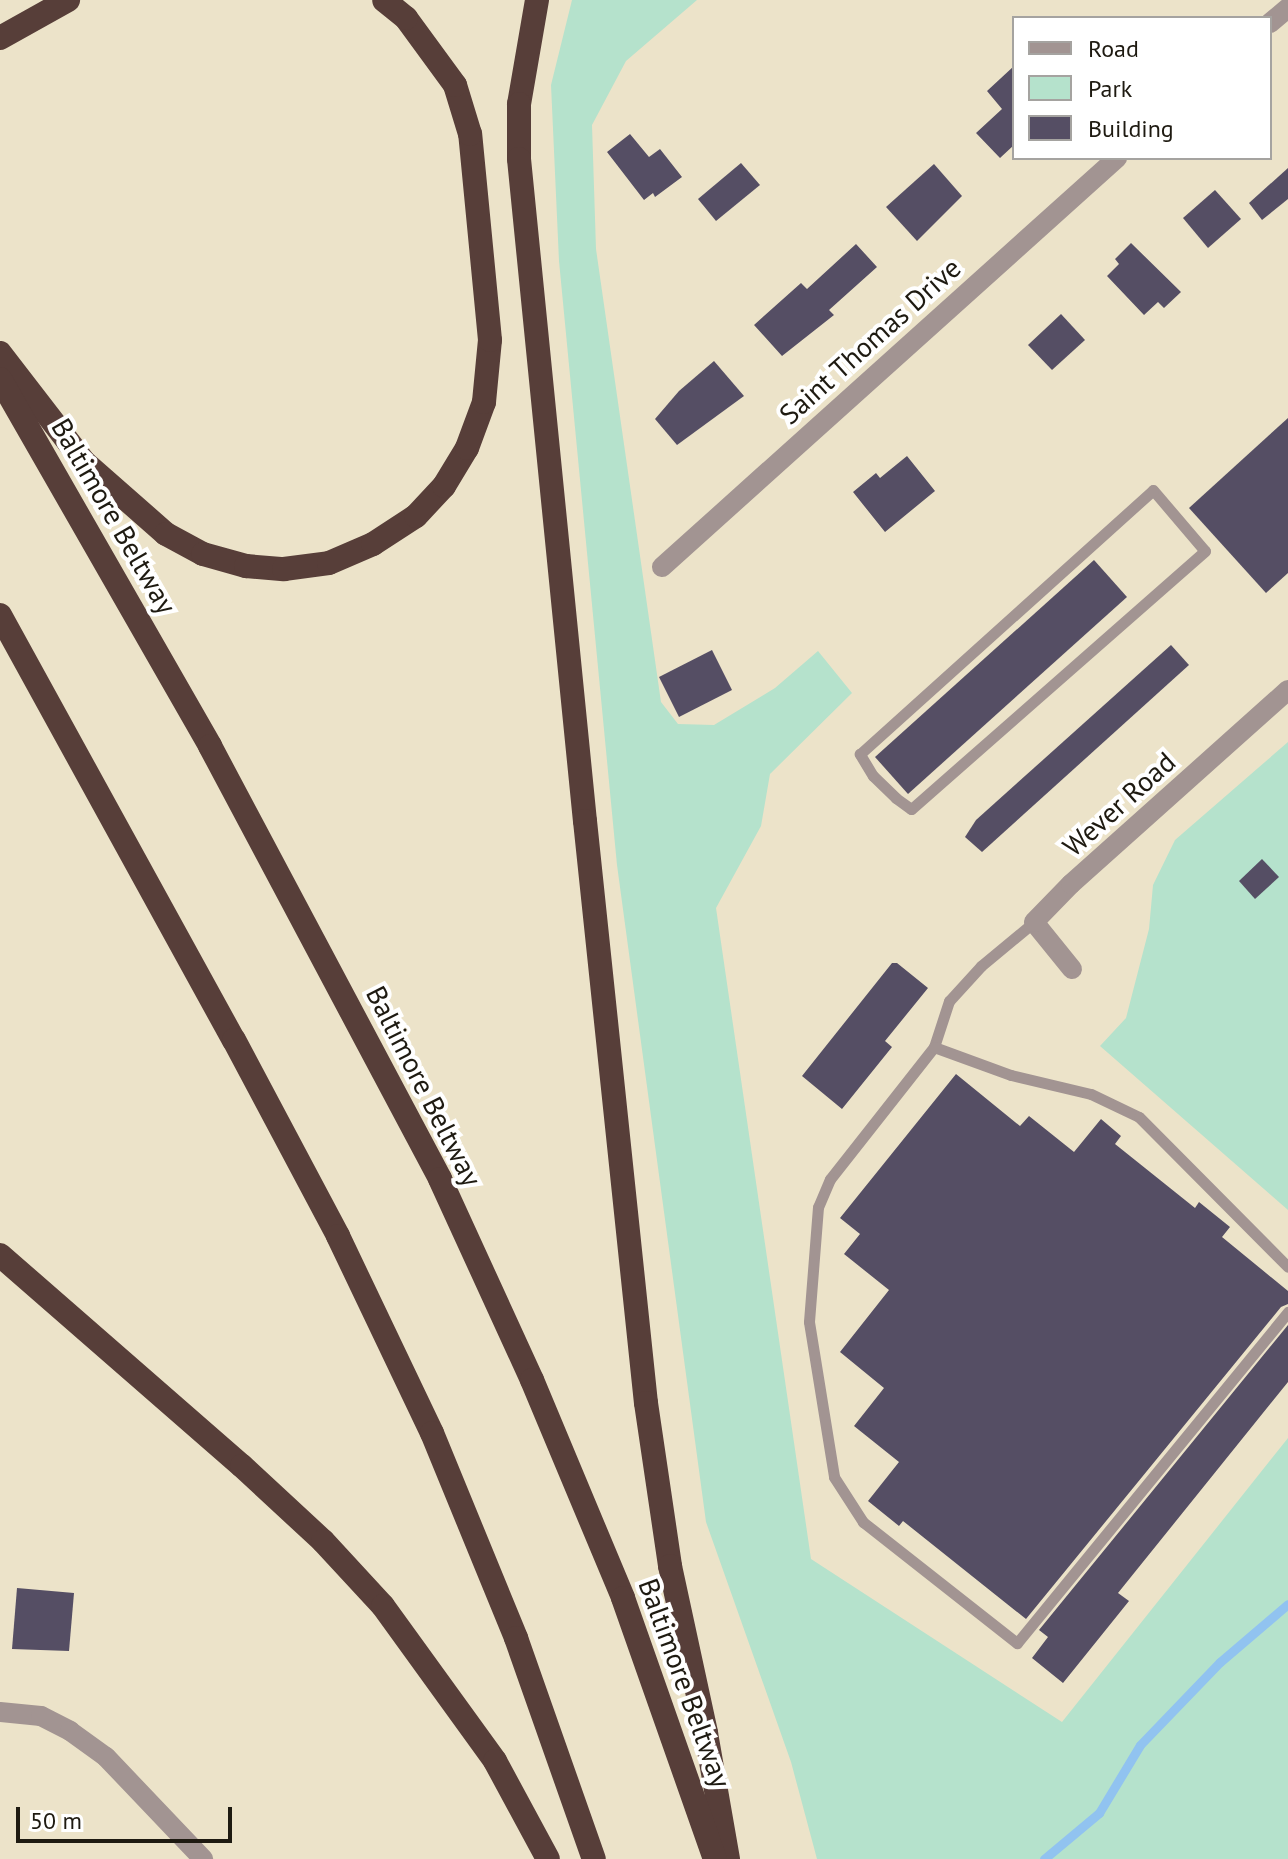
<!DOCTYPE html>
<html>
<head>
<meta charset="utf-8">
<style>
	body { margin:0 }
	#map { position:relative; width:1288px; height:1859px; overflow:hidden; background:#ece3c9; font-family:"PT Sans",sans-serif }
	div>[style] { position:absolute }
	.green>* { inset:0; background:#b5e2cc }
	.stream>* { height:9px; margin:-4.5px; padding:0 4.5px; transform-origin:4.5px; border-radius:4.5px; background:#91c3f0 }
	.building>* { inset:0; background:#554e64 }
	.lane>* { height:11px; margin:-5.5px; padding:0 5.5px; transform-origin:5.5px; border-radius:5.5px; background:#a29492 }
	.street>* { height:20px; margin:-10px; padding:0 10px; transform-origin:10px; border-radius:10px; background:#a29492 }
	.highway>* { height:24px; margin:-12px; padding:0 12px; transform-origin:12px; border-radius:12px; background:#573e39 }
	span { translate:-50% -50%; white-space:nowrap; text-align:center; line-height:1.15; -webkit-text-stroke:8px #fff; paint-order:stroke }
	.street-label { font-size:28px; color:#1e1a11 }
	.legend { position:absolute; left:1012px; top:16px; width:260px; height:144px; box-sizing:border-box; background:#fff; border:2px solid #a5a3a0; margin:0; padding:10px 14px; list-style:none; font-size:24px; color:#1e1a11 }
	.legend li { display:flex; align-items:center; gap:16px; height:40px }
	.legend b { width:40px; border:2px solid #a5a3a0 }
	.scale { position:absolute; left:16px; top:1807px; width:216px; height:36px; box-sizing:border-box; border:4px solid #1e1a11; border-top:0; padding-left:10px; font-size:24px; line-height:28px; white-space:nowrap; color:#1e1a11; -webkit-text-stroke:6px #fff; paint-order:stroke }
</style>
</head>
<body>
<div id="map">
	<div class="green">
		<i style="clip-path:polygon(572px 0,697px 0,626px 61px,592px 125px,596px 249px,661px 702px,678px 724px,714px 725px,775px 688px,818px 651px,852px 693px,770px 774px,761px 826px,716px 908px,811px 1559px,1062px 1722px,1288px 1438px,1288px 1859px,817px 1859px,791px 1762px,706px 1522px,617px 865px,559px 261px,551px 85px)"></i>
		<i style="clip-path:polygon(1288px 742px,1288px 1210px,1100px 1046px,1126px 1018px,1149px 929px,1153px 885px,1175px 840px)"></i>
	</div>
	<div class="stream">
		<i style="left:1044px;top:1859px;width:72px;rotate:-39.9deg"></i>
		<i style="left:1099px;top:1813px;width:79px;rotate:-58.9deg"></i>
		<i style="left:1140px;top:1745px;width:115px;rotate:-46.1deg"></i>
		<i style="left:1220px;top:1662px;width:89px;rotate:-40.5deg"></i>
	</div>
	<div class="building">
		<i style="clip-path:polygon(1014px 66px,1014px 145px,1000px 158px,976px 133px,1002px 109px,987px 91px)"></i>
		<i style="clip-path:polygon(630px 134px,649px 157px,660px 149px,682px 177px,655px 197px,653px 193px,644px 200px,607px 152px)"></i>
		<i style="clip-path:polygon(741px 163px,760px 185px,716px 221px,698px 199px)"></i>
		<i style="clip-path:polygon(934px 164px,962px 196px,917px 241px,886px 207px)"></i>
		<i style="clip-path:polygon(1288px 168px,1288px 199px,1262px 220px,1249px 203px)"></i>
		<i style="clip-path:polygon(1215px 190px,1241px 219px,1208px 248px,1183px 218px)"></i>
		<i style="clip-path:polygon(1131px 243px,1181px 292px,1164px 308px,1158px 302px,1144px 315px,1107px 276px,1119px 264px,1115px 259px)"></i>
		<i style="clip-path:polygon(856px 244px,877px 267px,829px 310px,834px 315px,782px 356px,754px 325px,801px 283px,807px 289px)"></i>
		<i style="clip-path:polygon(1061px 314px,1085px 340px,1052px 370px,1028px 345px)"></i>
		<i style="clip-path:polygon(714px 361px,744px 396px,677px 445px,655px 419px,679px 391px)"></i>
		<i style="clip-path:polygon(1288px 418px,1288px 573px,1266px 593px,1189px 508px)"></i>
		<i style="clip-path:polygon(907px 456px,935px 491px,885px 532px,853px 492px,876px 473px,880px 478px)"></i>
		<i style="clip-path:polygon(1094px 560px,1127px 597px,908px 794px,875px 757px)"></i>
		<i style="clip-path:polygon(1171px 645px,1189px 665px,982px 852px,965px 837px,976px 820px)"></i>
		<i style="clip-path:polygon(712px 650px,732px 690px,679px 717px,659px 677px)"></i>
		<i style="clip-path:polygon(1262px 859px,1279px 877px,1255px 899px,1239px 881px)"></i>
		<i style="clip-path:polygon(892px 963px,897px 963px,928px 988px,885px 1041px,892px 1047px,842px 1109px,802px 1076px)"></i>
		<i style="clip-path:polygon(956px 1074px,1020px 1126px,1029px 1116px,1074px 1152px,1101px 1119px,1121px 1136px,1115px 1144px,1195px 1208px,1199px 1202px,1230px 1227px,1222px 1237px,1288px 1291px,1288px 1304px,1281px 1307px,1026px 1619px,903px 1521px,899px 1526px,868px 1501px,899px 1462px,854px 1426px,884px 1388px,840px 1352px,889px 1290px,844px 1254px,860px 1234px,840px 1218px)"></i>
		<i style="clip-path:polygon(1288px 1325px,1288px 1382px,1118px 1593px,1129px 1601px,1063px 1683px,1032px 1658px,1048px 1637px,1039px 1630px)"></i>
		<i style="clip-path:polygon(17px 1588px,74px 1593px,69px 1651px,12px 1649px)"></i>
	</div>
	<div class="lane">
		<i style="left:1153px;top:490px;width:80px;rotate:49.6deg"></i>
		<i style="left:1205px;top:551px;width:391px;rotate:138.7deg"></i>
		<i style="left:911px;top:809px;width:19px;rotate:-144deg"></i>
		<i style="left:896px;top:798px;width:32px;rotate:-136deg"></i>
		<i style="left:873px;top:776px;width:26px;rotate:-121deg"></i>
		<i style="left:860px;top:754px;width:394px;rotate:-42deg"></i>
		<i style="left:1034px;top:922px;width:69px;rotate:140.3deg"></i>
		<i style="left:981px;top:966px;width:47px;rotate:132.4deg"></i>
		<i style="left:949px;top:1001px;width:48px;rotate:108.1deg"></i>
		<i style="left:934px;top:1047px;width:168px;rotate:128.2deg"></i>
		<i style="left:830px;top:1179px;width:30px;rotate:113deg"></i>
		<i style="left:818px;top:1207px;width:115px;rotate:94.5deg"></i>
		<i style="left:809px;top:1322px;width:157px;rotate:80.8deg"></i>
		<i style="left:834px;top:1477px;width:54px;rotate:57.2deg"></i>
		<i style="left:863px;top:1522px;width:196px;rotate:38.2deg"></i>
		<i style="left:1017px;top:1643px;width:428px;rotate:-50.7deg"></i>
		<i style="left:934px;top:1047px;width:82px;rotate:20deg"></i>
		<i style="left:1011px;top:1075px;width:82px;rotate:13.4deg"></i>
		<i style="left:1091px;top:1094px;width:53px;rotate:25.6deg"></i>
		<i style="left:1139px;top:1117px;width:211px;rotate:45.2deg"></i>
	</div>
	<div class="street">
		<i style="left:1270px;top:23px;width:23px;rotate:-40deg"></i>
		<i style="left:662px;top:567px;width:612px;rotate:-41.95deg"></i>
		<i style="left:1072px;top:969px;width:60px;rotate:-129deg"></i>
		<i style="left:1034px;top:922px;width:53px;rotate:-45.8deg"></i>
		<i style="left:1071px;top:884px;width:291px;rotate:-41.8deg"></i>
		<i style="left:0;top:1712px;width:41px;rotate:5.6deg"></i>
		<i style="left:41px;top:1716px;width:33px;rotate:27deg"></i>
		<i style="left:70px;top:1731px;width:44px;rotate:35.8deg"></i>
		<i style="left:106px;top:1757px;width:141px;rotate:46.4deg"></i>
	</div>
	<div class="highway">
		<i style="left:537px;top:0;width:106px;rotate:99.8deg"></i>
		<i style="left:519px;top:104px;width:55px;rotate:90deg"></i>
		<i style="left:519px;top:159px;width:665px;rotate:84.31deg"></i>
		<i style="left:585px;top:821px;width:585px;rotate:84.02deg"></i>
		<i style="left:646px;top:1403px;width:165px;rotate:81.6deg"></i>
		<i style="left:670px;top:1566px;width:171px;rotate:77.8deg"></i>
		<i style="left:706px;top:1733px;width:128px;rotate:80.1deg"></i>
		<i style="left:0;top:38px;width:78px;rotate:-29.2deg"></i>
		<i style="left:0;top:353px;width:138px;rotate:52.4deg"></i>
		<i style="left:84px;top:462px;width:109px;rotate:41.3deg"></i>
		<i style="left:166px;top:534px;width:42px;rotate:28.4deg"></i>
		<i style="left:203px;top:554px;width:45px;rotate:15.6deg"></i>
		<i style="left:246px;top:566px;width:38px;rotate:5deg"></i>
		<i style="left:284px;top:569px;width:45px;rotate:-7.6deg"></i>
		<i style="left:329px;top:563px;width:48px;rotate:-23.4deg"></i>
		<i style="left:373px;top:544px;width:51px;rotate:-33.1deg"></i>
		<i style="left:416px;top:516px;width:41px;rotate:-47deg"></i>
		<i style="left:444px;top:486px;width:44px;rotate:-58.8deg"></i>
		<i style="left:467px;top:448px;width:49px;rotate:-69.7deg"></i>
		<i style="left:484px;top:402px;width:62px;rotate:-84.5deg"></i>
		<i style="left:490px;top:340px;width:207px;rotate:-95.5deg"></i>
		<i style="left:470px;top:134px;width:51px;rotate:-107deg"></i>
		<i style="left:455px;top:85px;width:83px;rotate:-126.2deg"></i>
		<i style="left:406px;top:18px;width:28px;rotate:-141deg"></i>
		<i style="left:0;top:379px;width:423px;rotate:60.2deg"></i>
		<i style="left:210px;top:746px;width:490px;rotate:62deg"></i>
		<i style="left:440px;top:1179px;width:221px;rotate:65.4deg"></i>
		<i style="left:532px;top:1380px;width:236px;rotate:67.3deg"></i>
		<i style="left:623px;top:1598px;width:277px;rotate:70.6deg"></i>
		<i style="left:0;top:615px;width:485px;rotate:61.2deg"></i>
		<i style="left:234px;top:1040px;width:222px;rotate:62deg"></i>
		<i style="left:338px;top:1236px;width:218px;rotate:64.5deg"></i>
		<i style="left:432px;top:1433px;width:222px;rotate:67.7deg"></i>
		<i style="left:516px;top:1638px;width:234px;rotate:70.6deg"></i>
		<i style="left:0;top:1255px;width:321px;rotate:41.1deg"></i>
		<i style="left:242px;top:1466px;width:110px;rotate:42.8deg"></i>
		<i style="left:323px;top:1541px;width:88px;rotate:47.3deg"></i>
		<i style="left:383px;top:1606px;width:191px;rotate:54.1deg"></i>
		<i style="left:495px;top:1761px;width:111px;rotate:61.6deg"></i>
	</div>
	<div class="street-label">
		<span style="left:870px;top:341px;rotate:-42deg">Saint Thomas Drive</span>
		<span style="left:114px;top:516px;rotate:60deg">Baltimore Beltway</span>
		<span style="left:1119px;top:804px;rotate:-42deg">Wever Road</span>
		<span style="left:424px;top:1086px;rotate:63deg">Baltimore Beltway</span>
		<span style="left:685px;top:1683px;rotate:70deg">Baltimore Beltway</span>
	</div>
	<ul class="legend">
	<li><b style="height:10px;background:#a29492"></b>Road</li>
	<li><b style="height:22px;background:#b5e2cc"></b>Park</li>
	<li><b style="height:22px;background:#554e64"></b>Building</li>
	</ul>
	<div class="scale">50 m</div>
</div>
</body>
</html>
